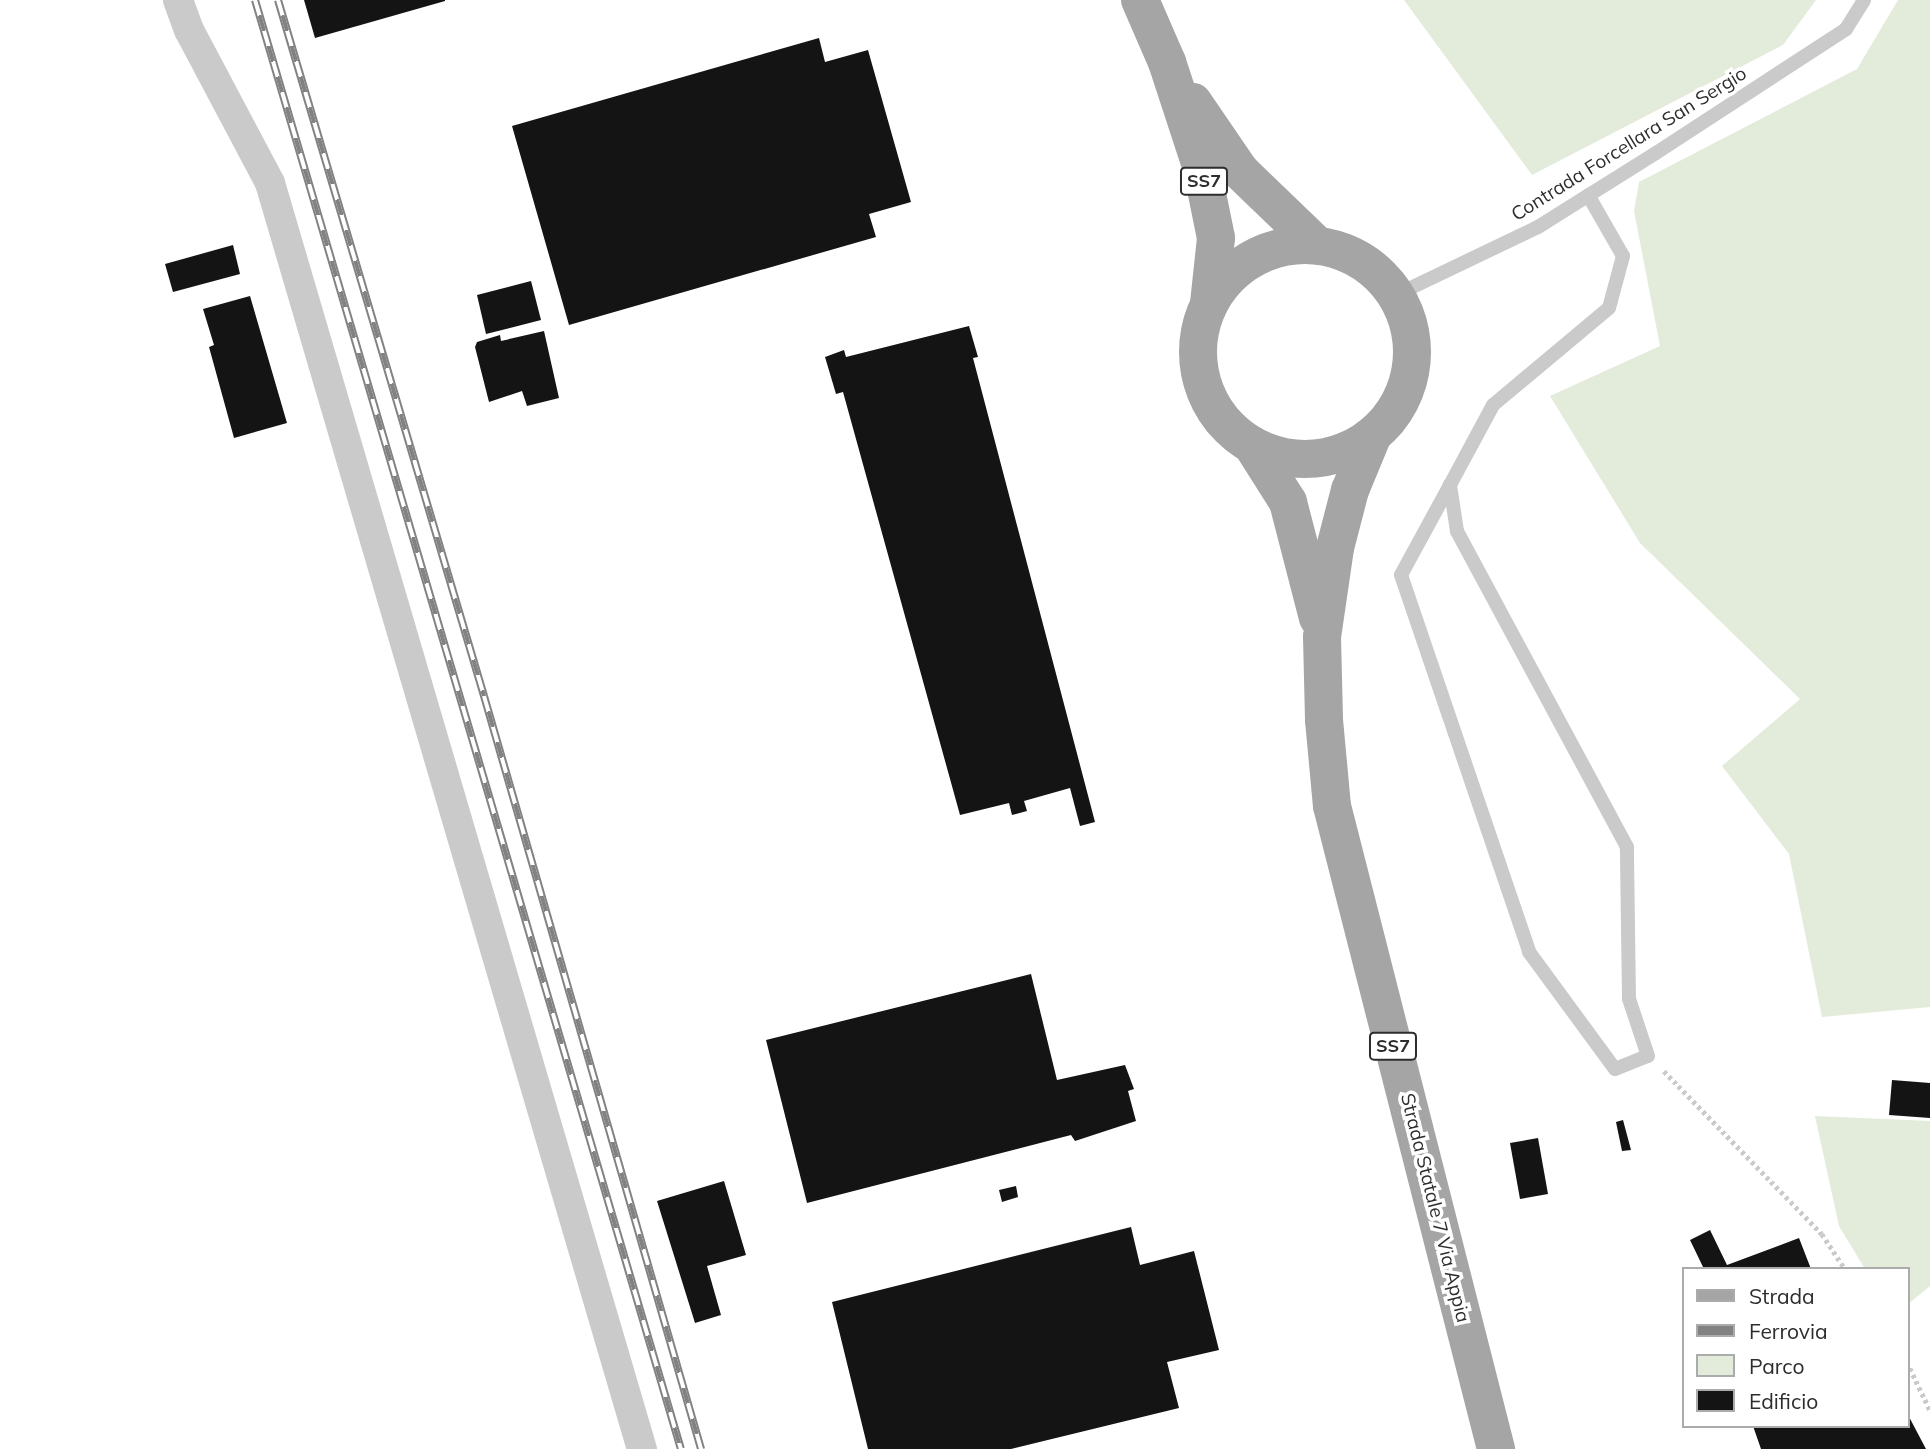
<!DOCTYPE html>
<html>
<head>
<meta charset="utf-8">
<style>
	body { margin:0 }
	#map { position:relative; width:1930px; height:1449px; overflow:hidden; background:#fff; font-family:Mulish,sans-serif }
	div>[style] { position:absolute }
	.green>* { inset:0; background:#e3ebda }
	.building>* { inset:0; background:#141414 }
	.path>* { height:4.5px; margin-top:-2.25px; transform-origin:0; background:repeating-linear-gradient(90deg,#cacaca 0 3.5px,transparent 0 7px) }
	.service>* { height:14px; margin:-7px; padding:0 7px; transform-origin:7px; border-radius:7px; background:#cacaca }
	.minor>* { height:30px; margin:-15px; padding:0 15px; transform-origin:15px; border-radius:15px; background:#cacaca }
	.primary>* { height:38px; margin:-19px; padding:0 19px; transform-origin:19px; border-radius:19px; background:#a5a5a5 }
	.primary>.ring { margin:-19px; padding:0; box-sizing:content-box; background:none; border:38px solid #a5a5a5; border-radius:50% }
	.rail>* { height:8px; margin-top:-4px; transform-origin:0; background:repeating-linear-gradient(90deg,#fff 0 16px,#828282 0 32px); box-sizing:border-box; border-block:2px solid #828282 }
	span { translate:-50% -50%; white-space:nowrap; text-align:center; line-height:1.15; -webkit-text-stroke:7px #fff; paint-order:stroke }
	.shield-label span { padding:2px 5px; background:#fff; border:2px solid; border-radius:5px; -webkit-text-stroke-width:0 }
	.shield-label { font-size:18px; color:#2d2d2d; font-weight:700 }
	.street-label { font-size:19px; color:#2d2d2d }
	.legend { position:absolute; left:1682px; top:1267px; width:228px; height:161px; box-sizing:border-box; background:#fff; border:2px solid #ababab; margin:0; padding:9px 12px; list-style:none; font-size:21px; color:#2d2d2d }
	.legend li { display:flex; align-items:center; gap:14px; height:35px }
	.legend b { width:35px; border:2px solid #ababab }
</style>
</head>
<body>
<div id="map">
	<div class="green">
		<i style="clip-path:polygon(1404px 0,1816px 0,1783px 45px,1532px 175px)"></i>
		<i style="clip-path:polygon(1898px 0,1930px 0,1930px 1007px,1822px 1017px,1789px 854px,1722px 766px,1800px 699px,1640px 543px,1550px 396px,1660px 346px,1634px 211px,1639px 182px,1857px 69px)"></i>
		<i style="clip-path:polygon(1815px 1116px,1930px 1121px,1930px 1286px,1907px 1305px,1907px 1269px,1865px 1269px,1839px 1226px)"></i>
	</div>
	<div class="building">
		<i style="clip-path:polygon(304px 0,445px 0,445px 1px,315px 38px)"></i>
		<i style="clip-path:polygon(819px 38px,825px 62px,868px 50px,911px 202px,869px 214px,876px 237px,569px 325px,512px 126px)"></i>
		<i style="clip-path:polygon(233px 245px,240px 274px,173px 292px,165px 264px)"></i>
		<i style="clip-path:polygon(531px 281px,541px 320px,486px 334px,477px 295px)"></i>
		<i style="clip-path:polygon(250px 296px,287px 423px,234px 438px,209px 347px,214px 345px,203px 309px)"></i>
		<i style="clip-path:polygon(969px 326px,978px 357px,973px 358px,1095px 822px,1080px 826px,1070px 788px,1024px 801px,1027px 811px,1012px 815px,1009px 803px,960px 815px,843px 392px,836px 394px,825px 357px,844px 350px,846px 357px)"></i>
		<i style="clip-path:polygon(544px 331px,559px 398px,527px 406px,522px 391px,489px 402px,475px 347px,477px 342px,500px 335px,501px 341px)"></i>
		<i style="clip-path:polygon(1031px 974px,1057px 1080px,1125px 1065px,1134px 1089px,1128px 1091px,1136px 1121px,1075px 1141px,1071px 1135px,807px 1203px,766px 1040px)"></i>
		<i style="clip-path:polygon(1892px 1080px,1930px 1083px,1930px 1118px,1889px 1115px)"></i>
		<i style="clip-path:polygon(1623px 1120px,1631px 1150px,1622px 1151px,1616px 1122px)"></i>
		<i style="clip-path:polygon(1538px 1138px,1548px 1194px,1520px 1199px,1510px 1143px)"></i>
		<i style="clip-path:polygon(724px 1181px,746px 1255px,707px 1266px,721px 1315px,695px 1323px,657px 1201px)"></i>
		<i style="clip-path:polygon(1016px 1186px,1018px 1197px,1002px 1202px,999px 1190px)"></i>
		<i style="clip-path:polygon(1131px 1227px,1140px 1265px,1194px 1251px,1219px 1350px,1167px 1362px,1179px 1408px,1011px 1449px,868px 1449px,832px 1302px)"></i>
		<i style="clip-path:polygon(1710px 1230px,1727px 1265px,1799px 1238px,1811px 1269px,1704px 1269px,1690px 1240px)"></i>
		<i style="clip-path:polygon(1907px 1413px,1926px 1449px,1761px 1449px,1753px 1426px,1907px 1426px)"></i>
	</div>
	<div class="path">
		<i style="left:1664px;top:1071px;width:227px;rotate:45.9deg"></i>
		<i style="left:1822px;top:1234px;width:42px;rotate:56.7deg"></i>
		<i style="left:1907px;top:1362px;width:53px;rotate:64.4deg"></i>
	</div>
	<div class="service">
		<i style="left:1396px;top:295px;width:157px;rotate:-25.6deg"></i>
		<i style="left:1538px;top:227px;width:139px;rotate:-32.1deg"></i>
		<i style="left:1656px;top:153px;width:227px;rotate:-33.1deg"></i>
		<i style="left:1846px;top:29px;width:34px;rotate:-58deg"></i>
		<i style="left:1450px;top:485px;width:102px;rotate:118.6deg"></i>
		<i style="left:1401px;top:575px;width:398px;rotate:71.2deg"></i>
		<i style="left:1529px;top:952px;width:145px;rotate:53.7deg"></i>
		<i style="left:1615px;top:1069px;width:35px;rotate:-22deg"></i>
		<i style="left:1648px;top:1056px;width:60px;rotate:-108.4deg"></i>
		<i style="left:1629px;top:999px;width:152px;rotate:-90.8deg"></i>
		<i style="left:1627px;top:847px;width:359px;rotate:-118.3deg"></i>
		<i style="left:1457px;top:531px;width:47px;rotate:-98.7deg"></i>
		<i style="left:1450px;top:485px;width:91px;rotate:-61.7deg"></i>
		<i style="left:1493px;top:405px;width:151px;rotate:-39.9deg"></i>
		<i style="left:1609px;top:308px;width:54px;rotate:-74.9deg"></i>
		<i style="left:1623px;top:256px;width:70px;rotate:-119.8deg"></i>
	</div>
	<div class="minor">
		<i style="left:178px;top:0;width:32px;rotate:70deg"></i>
		<i style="left:189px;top:30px;width:173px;rotate:62.1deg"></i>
		<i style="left:270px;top:183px;width:1320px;rotate:73.63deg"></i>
	</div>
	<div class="primary">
		<i style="left:1140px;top:0;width:68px;rotate:66.5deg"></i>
		<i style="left:1167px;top:62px;width:113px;rotate:71.9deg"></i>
		<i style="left:1202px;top:169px;width:70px;rotate:78.5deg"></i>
		<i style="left:1216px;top:238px;width:66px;rotate:96.1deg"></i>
		<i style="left:1193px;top:102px;width:83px;rotate:55.7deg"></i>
		<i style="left:1240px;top:171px;width:107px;rotate:43.9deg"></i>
		<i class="ring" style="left:1198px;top:245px;width:176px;height:176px"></i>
		<i style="left:1372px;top:437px;width:57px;rotate:112.5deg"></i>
		<i style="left:1350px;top:490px;width:60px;rotate:104.5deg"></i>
		<i style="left:1335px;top:548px;width:90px;rotate:98.3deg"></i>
		<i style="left:1322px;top:637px;width:83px;rotate:88.6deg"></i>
		<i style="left:1324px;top:720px;width:86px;rotate:84.7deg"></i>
		<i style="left:1332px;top:806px;width:664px;rotate:75.69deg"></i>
		<i style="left:1252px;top:445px;width:67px;rotate:57.7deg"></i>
		<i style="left:1288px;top:502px;width:120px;rotate:75.5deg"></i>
	</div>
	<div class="rail">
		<i style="left:255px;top:0;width:1510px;rotate:73.62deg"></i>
		<i style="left:278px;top:0;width:726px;rotate:73.51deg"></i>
		<i style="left:484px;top:696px;width:784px;rotate:73.92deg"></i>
	</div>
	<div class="shield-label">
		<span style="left:1204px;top:181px">SS7</span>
		<span style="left:1393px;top:1046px">SS7</span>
	</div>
	<div class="street-label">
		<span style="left:1629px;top:144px;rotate:-32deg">Contrada Forcellara San Sergio</span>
		<span style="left:1435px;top:1208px;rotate:76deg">Strada Statale 7 Via Appia</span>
	</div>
	<ul class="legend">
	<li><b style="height:9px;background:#a5a5a5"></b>Strada</li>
	<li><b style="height:9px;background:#828282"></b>Ferrovia</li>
	<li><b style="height:19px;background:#e3ebda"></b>Parco</li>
	<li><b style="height:19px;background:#141414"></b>Edificio</li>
	</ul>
</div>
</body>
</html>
